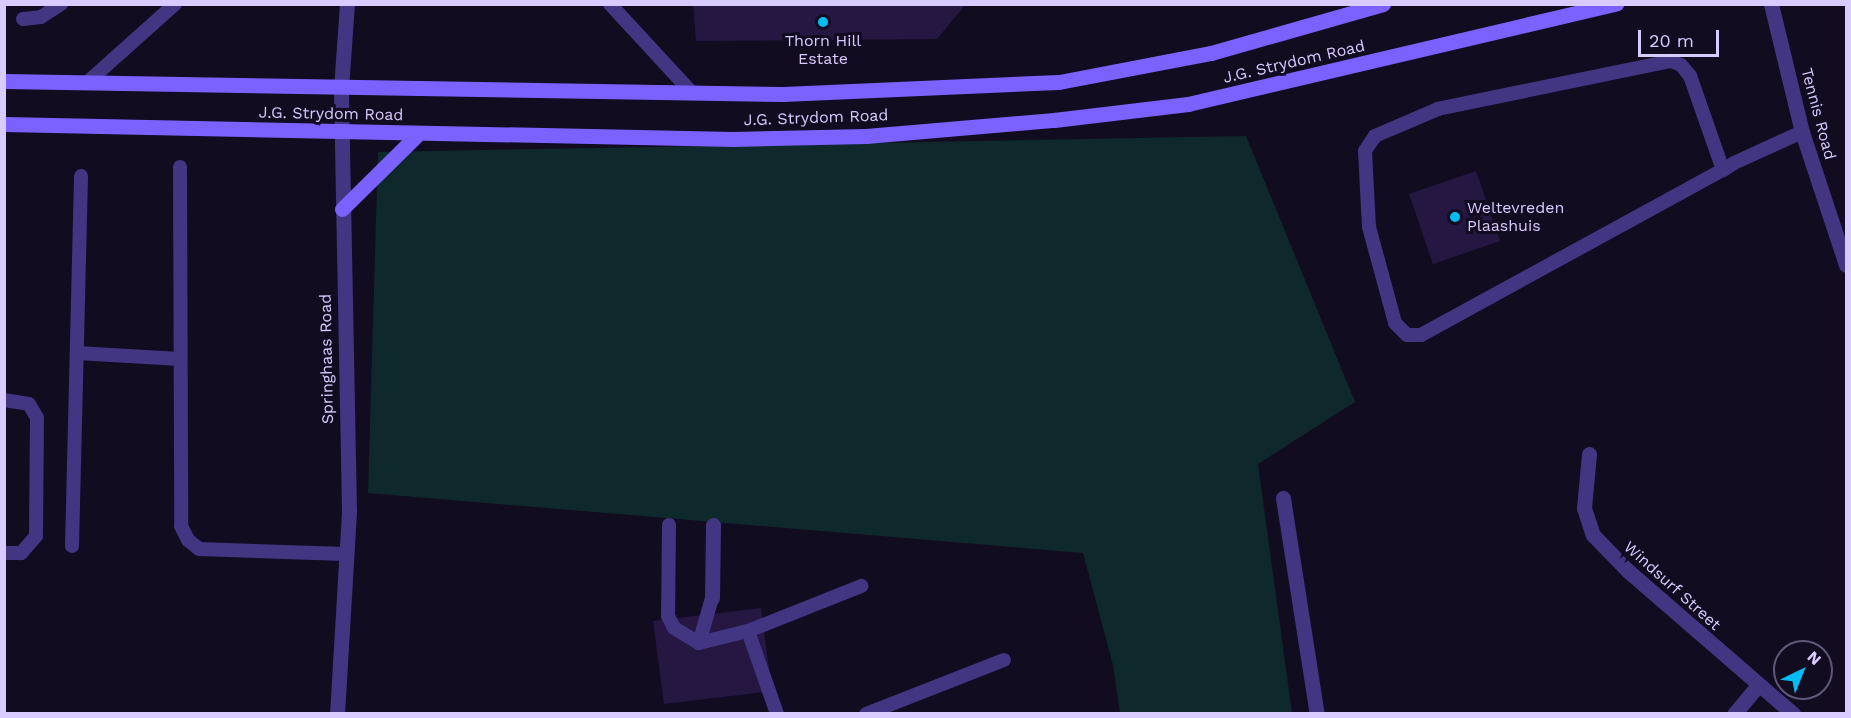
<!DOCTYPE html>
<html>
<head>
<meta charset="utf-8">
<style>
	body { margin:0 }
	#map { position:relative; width:1851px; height:718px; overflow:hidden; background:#120c20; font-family:"Work Sans",sans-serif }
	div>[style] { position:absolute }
	.green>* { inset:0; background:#0f282b }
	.building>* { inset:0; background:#251742 }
	.lane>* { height:14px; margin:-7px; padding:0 7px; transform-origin:7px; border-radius:7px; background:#423582 }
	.street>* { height:15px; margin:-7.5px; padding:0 7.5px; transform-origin:7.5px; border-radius:7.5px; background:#423582 }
	.secondary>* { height:15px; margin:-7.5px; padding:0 7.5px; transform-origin:7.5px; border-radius:7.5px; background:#7b62ff }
	.dots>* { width:16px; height:16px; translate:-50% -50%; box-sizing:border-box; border:3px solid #120c20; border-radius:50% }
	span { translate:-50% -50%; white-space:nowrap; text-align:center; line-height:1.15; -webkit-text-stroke:6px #120c20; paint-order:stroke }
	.poi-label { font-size:16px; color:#d8cbff }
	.left { translate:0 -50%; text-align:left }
	.street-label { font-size:16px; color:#d8cbff }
	.frame { position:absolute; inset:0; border:6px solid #d8cbff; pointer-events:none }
	.north { position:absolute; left:1773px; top:640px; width:60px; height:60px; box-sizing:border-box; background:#120c20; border:2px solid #615879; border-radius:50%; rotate:43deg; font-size:16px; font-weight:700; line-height:24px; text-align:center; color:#d8cbff }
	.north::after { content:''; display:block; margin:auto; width:21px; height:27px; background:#00bdf6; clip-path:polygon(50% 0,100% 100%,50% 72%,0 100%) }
	.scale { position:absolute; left:1638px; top:30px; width:81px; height:27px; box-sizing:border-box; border:3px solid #d8cbff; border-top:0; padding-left:8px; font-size:18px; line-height:21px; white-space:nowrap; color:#d8cbff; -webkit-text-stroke:4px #120c20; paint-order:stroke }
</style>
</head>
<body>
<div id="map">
	<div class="green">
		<i style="clip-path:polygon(1246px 136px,1355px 402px,1258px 464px,1292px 713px,1120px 713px,1113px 665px,1083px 553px,368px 493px,378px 152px)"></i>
	</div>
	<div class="building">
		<i style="clip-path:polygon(693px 4px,966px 4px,937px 39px,696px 41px)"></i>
		<i style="clip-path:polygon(1476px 171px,1500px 241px,1433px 264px,1409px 194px)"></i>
		<i style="clip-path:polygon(761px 608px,772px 691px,664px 704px,653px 621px)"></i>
	</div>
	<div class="lane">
		<i style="left:610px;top:4px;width:121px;rotate:47.3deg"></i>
		<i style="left:23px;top:19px;width:18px;rotate:-6deg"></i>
		<i style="left:41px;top:17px;width:24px;rotate:-33deg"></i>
		<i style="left:90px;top:80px;width:114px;rotate:-41.8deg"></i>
		<i style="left:180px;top:167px;width:359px;rotate:89.8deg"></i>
		<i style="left:181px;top:526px;width:16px;rotate:63deg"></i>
		<i style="left:188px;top:540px;width:14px;rotate:39deg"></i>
		<i style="left:199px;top:549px;width:146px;rotate:2deg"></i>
		<i style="left:1723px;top:170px;width:100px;rotate:-109.3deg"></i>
		<i style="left:1690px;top:76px;width:14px;rotate:-129deg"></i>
		<i style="left:1681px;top:65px;width:11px;rotate:-158deg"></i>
		<i style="left:1671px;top:61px;width:238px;rotate:168.4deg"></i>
		<i style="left:1438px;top:109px;width:69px;rotate:156.8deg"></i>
		<i style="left:1375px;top:136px;width:18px;rotate:124deg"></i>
		<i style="left:1365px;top:151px;width:76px;rotate:87deg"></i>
		<i style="left:1369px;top:227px;width:99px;rotate:74.8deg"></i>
		<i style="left:1395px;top:323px;width:17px;rotate:45deg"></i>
		<i style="left:1407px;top:335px;width:14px"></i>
		<i style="left:1421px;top:335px;width:344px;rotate:-28.7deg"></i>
		<i style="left:1723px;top:170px;width:13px;rotate:-32deg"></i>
		<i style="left:1734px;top:163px;width:75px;rotate:-24.5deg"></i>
		<i style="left:77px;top:353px;width:103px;rotate:3.3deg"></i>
		<i style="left:4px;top:400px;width:25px;rotate:9deg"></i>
		<i style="left:29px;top:404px;width:16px;rotate:60deg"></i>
		<i style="left:37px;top:418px;width:118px;rotate:90.5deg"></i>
		<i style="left:36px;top:536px;width:23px;rotate:131deg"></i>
		<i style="left:21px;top:553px;width:17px;rotate:180deg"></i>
		<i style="left:669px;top:525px;width:91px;rotate:90.6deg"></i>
		<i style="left:668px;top:616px;width:13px;rotate:63deg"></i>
		<i style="left:674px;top:628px;width:29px;rotate:31deg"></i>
		<i style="left:699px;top:643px;width:50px;rotate:-13.8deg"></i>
		<i style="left:748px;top:631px;width:122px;rotate:-21.7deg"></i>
		<i style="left:72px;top:546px;width:370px;rotate:-88.6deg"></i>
		<i style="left:748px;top:631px;width:88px;rotate:70.7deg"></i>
		<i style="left:699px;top:643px;width:47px;rotate:-73.9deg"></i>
		<i style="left:866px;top:714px;width:148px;rotate:-21.4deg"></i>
	</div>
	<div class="street">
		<i style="left:1771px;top:4px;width:132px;rotate:76.4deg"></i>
		<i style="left:1802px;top:132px;width:140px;rotate:71.7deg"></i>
		<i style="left:1589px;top:454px;width:54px;rotate:95.3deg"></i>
		<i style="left:1584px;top:508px;width:28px;rotate:72deg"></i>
		<i style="left:1593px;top:535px;width:49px;rotate:45.8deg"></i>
		<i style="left:1627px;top:570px;width:220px;rotate:40.9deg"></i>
		<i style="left:1283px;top:498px;width:219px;rotate:81.1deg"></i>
		<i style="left:712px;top:598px;width:73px;rotate:-89.2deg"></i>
		<i style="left:337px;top:714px;width:204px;rotate:-86.6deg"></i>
		<i style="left:349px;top:510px;width:421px;rotate:-91.1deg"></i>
		<i style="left:341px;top:89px;width:85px;rotate:-86deg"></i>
		<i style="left:1734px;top:714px;width:38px;rotate:-50deg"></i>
	</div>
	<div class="secondary">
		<i style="left:4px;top:81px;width:779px;rotate:0.96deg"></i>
		<i style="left:783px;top:94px;width:276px;rotate:-2.5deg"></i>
		<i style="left:1059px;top:82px;width:155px;rotate:-10.8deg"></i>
		<i style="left:1211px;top:53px;width:179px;rotate:-15.9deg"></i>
		<i style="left:4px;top:124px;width:729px;rotate:1.18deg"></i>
		<i style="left:733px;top:139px;width:133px;rotate:-1.3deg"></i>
		<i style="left:866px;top:136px;width:189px;rotate:-4.9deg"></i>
		<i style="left:1054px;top:120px;width:135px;rotate:-6.8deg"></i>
		<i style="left:1188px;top:104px;width:440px;rotate:-13.2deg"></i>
		<i style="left:342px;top:209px;width:107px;rotate:-44.6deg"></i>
	</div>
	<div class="dots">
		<i style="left:823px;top:22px;background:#00bdf6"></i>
		<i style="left:1455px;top:217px;background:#00bdf6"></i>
	</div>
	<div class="poi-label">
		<span style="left:823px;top:50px">Thorn Hill<br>Estate</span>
		<span class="left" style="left:1467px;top:217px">Weltevreden<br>Plaashuis</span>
	</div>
	<div class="street-label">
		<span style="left:1294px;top:62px;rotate:-13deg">J.G. Strydom Road</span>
		<span style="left:331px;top:114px;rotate:1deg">J.G. Strydom Road</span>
		<span style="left:1818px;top:114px;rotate:75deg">Tennis Road</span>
		<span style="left:816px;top:118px;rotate:-2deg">J.G. Strydom Road</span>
		<span style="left:327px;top:359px;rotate:-91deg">Springhaas Road</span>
		<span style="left:1672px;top:586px;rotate:42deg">Windsurf Street</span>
	</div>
	<div class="frame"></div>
	<div class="north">N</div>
	<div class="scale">20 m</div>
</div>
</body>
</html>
